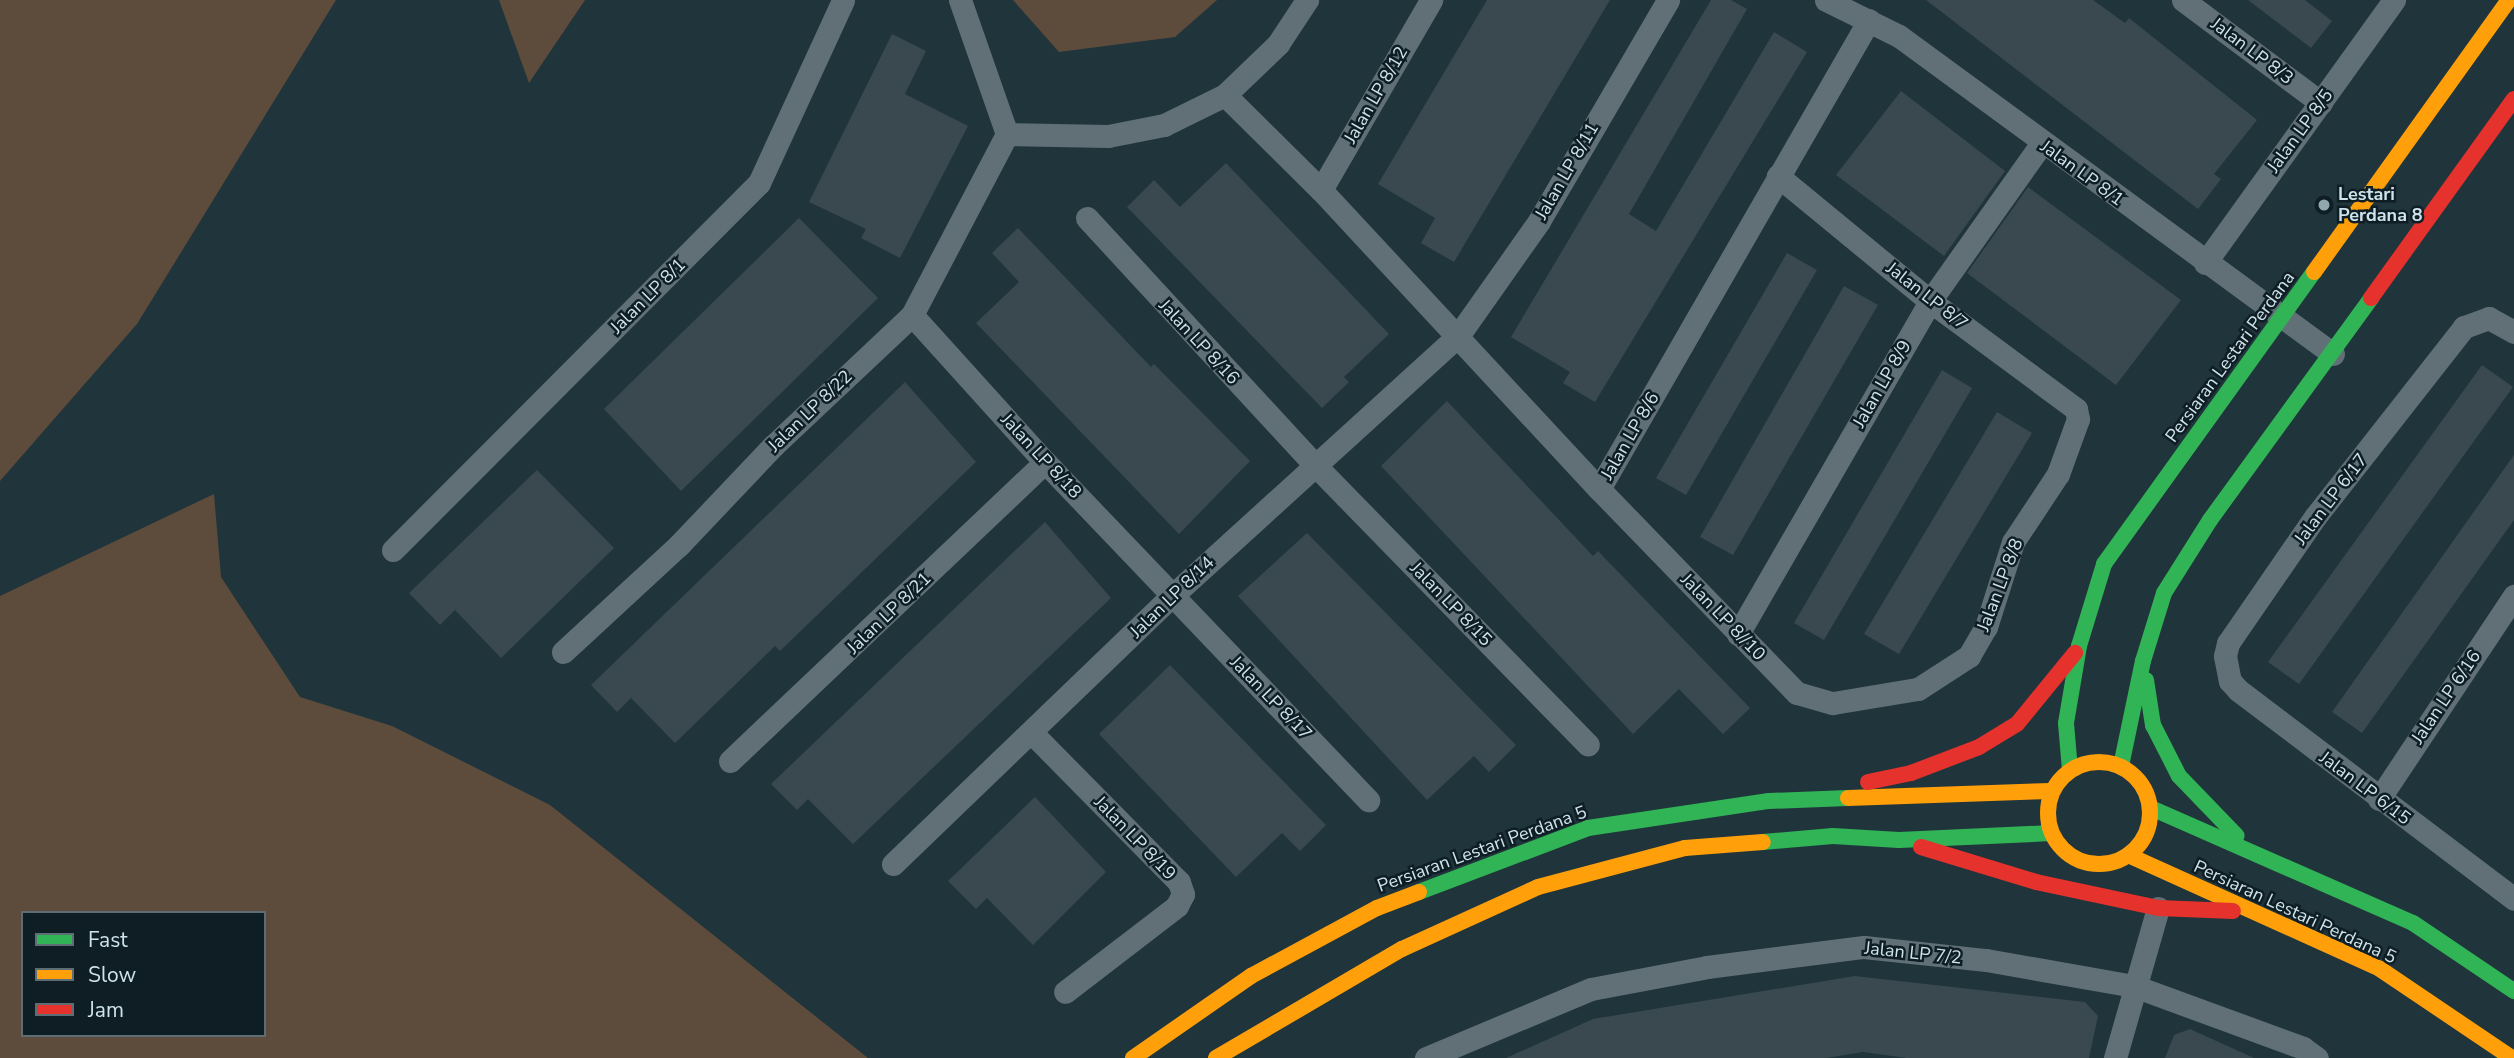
<!DOCTYPE html>
<html>
<head>
<meta charset="utf-8">
<style>
	body { margin:0 }
	#map { position:relative; width:2514px; height:1058px; overflow:hidden; background:#20343c; font-family:"Nunito Sans",sans-serif }
	div>[style] { position:absolute }
	.green>* { inset:0; background:#5d4b3b }
	.building>* { inset:0; background:#39494f }
	.street>* { height:23px; margin:-11.5px; padding:0 11.5px; transform-origin:11.5px; border-radius:11.5px; background:#617076 }
	.fast>* { height:16px; margin:-8px; padding:0 8px; transform-origin:8px; border-radius:8px; background:#30b455 }
	.slow>* { height:16px; margin:-8px; padding:0 8px; transform-origin:8px; border-radius:8px; background:#ff9f0a }
	.slow>.ring { margin:-8px; padding:0; box-sizing:content-box; background:none; border:16px solid #ff9f0a; border-radius:50% }
	.jam>* { height:16px; margin:-8px; padding:0 8px; transform-origin:8px; border-radius:8px; background:#e5322d }
	.dots>* { width:19px; height:19px; translate:-50% -50%; box-sizing:border-box; border:4px solid #0f1e24; border-radius:50% }
	span { translate:-50% -50%; white-space:nowrap; text-align:center; line-height:1.15; -webkit-text-stroke:5px #0f1e24; paint-order:stroke }
	.street-label { font-size:18px; color:#cfe3ec }
	.poi-label { font-size:18px; color:#cfe3ec; font-weight:700 }
	.left { translate:0 -50%; text-align:left }
	.legend { position:absolute; left:21px; top:911px; width:245px; height:126px; box-sizing:border-box; background:#0f1e24; border:2px solid #5c6d74; margin:0; padding:9px 12px; list-style:none; font-size:21px; color:#cfe3ec }
	.legend li { display:flex; align-items:center; gap:14px; height:35px }
	.legend b { width:35px; border:2px solid #5c6d74 }
</style>
</head>
<body>
<div id="map">
	<div class="green">
		<i style="clip-path:polygon(0 0,336px 0,137px 324px,0 481px)"></i>
		<i style="clip-path:polygon(499px 0,585px 0,529px 83px)"></i>
		<i style="clip-path:polygon(1013px 0,1217px 0,1175px 37px,1059px 52px)"></i>
		<i style="clip-path:polygon(evenodd,214px 494px,221px 577px,300px 697px,392px 726px,550px 805px,868px 1058px,0 1058px,0 596px,214px 494px,23px 913px,264px 913px,264px 1035px,23px 1035px,23px 913px)"></i>
	</div>
	<div class="building">
		<i style="clip-path:polygon(1487px 0,1610px 0,1454px 262px,1421px 243px,1435px 218px,1378px 184px)"></i>
		<i style="clip-path:polygon(1711px 0,1731px 0,1747px 9px,1629px 214px,1656px 231px,1774px 32px,1807px 52px,1595px 402px,1563px 383px,1570px 372px,1511px 337px)"></i>
		<i style="clip-path:polygon(1926px 0,2093px 0,2125px 23px,2129px 18px,2257px 120px,2214px 174px,2221px 179px,2198px 209px)"></i>
		<i style="clip-path:polygon(2248px 0,2305px 0,2332px 21px,2311px 48px)"></i>
		<i style="clip-path:polygon(892px 34px,926px 51px,905px 94px,968px 126px,900px 258px,861px 238px,866px 229px,809px 202px)"></i>
		<i style="clip-path:polygon(1901px 91px,2005px 171px,1944px 256px,1836px 175px)"></i>
		<i style="clip-path:polygon(1226px 163px,1389px 334px,1344px 377px,1349px 382px,1322px 408px,1127px 207px,1154px 180px,1180px 207px)"></i>
		<i style="clip-path:polygon(2028px 187px,2181px 300px,2116px 385px,1967px 273px)"></i>
		<i style="clip-path:polygon(799px 218px,878px 298px,681px 491px,604px 409px)"></i>
		<i style="clip-path:polygon(1018px 228px,1151px 367px,1154px 364px,1250px 461px,1179px 534px,976px 323px,1019px 282px,992px 253px)"></i>
		<i style="clip-path:polygon(1787px 253px,1817px 270px,1686px 495px,1656px 478px)"></i>
		<i style="clip-path:polygon(1844px 286px,1878px 305px,1733px 555px,1700px 537px)"></i>
		<i style="clip-path:polygon(2482px 365px,2513px 387px,2299px 684px,2268px 662px)"></i>
		<i style="clip-path:polygon(1942px 370px,1972px 388px,1824px 640px,1794px 623px)"></i>
		<i style="clip-path:polygon(905px 382px,976px 462px,780px 651px,775px 646px,675px 743px,631px 698px,617px 712px,591px 685px)"></i>
		<i style="clip-path:polygon(1447px 401px,1593px 556px,1598px 551px,1750px 708px,1723px 734px,1679px 689px,1633px 734px,1381px 466px)"></i>
		<i style="clip-path:polygon(1997px 412px,2032px 433px,1899px 654px,1864px 634px)"></i>
		<i style="clip-path:polygon(2514px 455px,2514px 520px,2362px 733px,2332px 712px)"></i>
		<i style="clip-path:polygon(537px 470px,614px 548px,501px 658px,455px 610px,440px 625px,409px 593px)"></i>
		<i style="clip-path:polygon(1045px 522px,1111px 598px,853px 844px,808px 799px,797px 810px,771px 784px)"></i>
		<i style="clip-path:polygon(1307px 533px,1516px 745px,1489px 772px,1474px 756px,1427px 800px,1238px 596px)"></i>
		<i style="clip-path:polygon(1170px 665px,1326px 825px,1300px 851px,1282px 833px,1236px 877px,1099px 734px)"></i>
		<i style="clip-path:polygon(1035px 797px,1106px 872px,1033px 945px,987px 898px,976px 909px,948px 881px)"></i>
		<i style="clip-path:polygon(1855px 976px,2085px 1002px,2098px 1016px,2089px 1058px,1907px 1058px,1863px 1052px,1826px 1058px,1506px 1058px,1593px 1019px)"></i>
		<i style="clip-path:polygon(2190px 1029px,2254px 1058px,2165px 1058px,2174px 1035px)"></i>
	</div>
	<div class="street">
		<i style="left:960px;top:0;width:142px;rotate:70.7deg"></i>
		<i style="left:1007px;top:134px;width:101px;rotate:1.1deg"></i>
		<i style="left:1108px;top:136px;width:57px;rotate:-11.1deg"></i>
		<i style="left:1164px;top:125px;width:68px;rotate:-26.2deg"></i>
		<i style="left:1225px;top:95px;width:74px;rotate:-43.9deg"></i>
		<i style="left:1278px;top:44px;width:53px;rotate:-56.6deg"></i>
		<i style="left:1826px;top:0;width:81px;rotate:26.3deg"></i>
		<i style="left:1899px;top:36px;width:538px;rotate:36.23deg"></i>
		<i style="left:2183px;top:0;width:172px;rotate:36.7deg"></i>
		<i style="left:1225px;top:95px;width:135px;rotate:44.7deg"></i>
		<i style="left:1321px;top:190px;width:408px;rotate:47.1deg"></i>
		<i style="left:1599px;top:489px;width:541px;rotate:-60.07deg"></i>
		<i style="left:1321px;top:190px;width:220px;rotate:-59.9deg"></i>
		<i style="left:1087px;top:218px;width:335px;rotate:47.3deg"></i>
		<i style="left:1314px;top:464px;width:392px;rotate:45.7deg"></i>
		<i style="left:2205px;top:263px;width:324px;rotate:-54.3deg"></i>
		<i style="left:912px;top:315px;width:198px;rotate:47.9deg"></i>
		<i style="left:1045px;top:462px;width:468px;rotate:46.3deg"></i>
		<i style="left:2514px;top:332px;width:29px;rotate:-151deg"></i>
		<i style="left:2489px;top:318px;width:27px;rotate:160deg"></i>
		<i style="left:2464px;top:327px;width:241px;rotate:128.1deg"></i>
		<i style="left:2315px;top:517px;width:153px;rotate:124.6deg"></i>
		<i style="left:2228px;top:643px;width:13px;rotate:103deg"></i>
		<i style="left:2225px;top:656px;width:25px;rotate:79deg"></i>
		<i style="left:2230px;top:681px;width:12px;rotate:48deg"></i>
		<i style="left:2238px;top:690px;width:346px;rotate:37.1deg"></i>
		<i style="left:1599px;top:489px;width:284px;rotate:45.9deg"></i>
		<i style="left:1797px;top:693px;width:37px;rotate:16deg"></i>
		<i style="left:1833px;top:703px;width:86px;rotate:-9.4deg"></i>
		<i style="left:1918px;top:689px;width:61px;rotate:-32.9deg"></i>
		<i style="left:1969px;top:656px;width:34px;rotate:-60deg"></i>
		<i style="left:1986px;top:627px;width:89px;rotate:-72.4deg"></i>
		<i style="left:2013px;top:542px;width:82px;rotate:-56.5deg"></i>
		<i style="left:2058px;top:474px;width:59px;rotate:-70deg"></i>
		<i style="left:2078px;top:419px;width:10px;rotate:-101deg"></i>
		<i style="left:2076px;top:409px;width:182px;rotate:-143.5deg"></i>
		<i style="left:1930px;top:301px;width:197px;rotate:-140.6deg"></i>
		<i style="left:393px;top:550px;width:518px;rotate:-45.08deg"></i>
		<i style="left:759px;top:183px;width:201px;rotate:-65.3deg"></i>
		<i style="left:1738px;top:634px;width:384px;rotate:-60deg"></i>
		<i style="left:1930px;top:301px;width:192px;rotate:-54.7deg"></i>
		<i style="left:563px;top:652px;width:158px;rotate:-42.7deg"></i>
		<i style="left:679px;top:545px;width:137px;rotate:-46.5deg"></i>
		<i style="left:773px;top:446px;width:191px;rotate:-43.3deg"></i>
		<i style="left:912px;top:315px;width:204px;rotate:-62.3deg"></i>
		<i style="left:1032px;top:733px;width:209px;rotate:45.4deg"></i>
		<i style="left:1179px;top:882px;width:13px;rotate:72deg"></i>
		<i style="left:1183px;top:894px;width:13px;rotate:117deg"></i>
		<i style="left:1177px;top:906px;width:141px;rotate:142.5deg"></i>
		<i style="left:730px;top:761px;width:434px;rotate:-43.5deg"></i>
		<i style="left:2379px;top:799px;width:244px;rotate:-56.4deg"></i>
		<i style="left:893px;top:864px;width:388px;rotate:-43.9deg"></i>
		<i style="left:1173px;top:595px;width:385px;rotate:-42.3deg"></i>
		<i style="left:1458px;top:336px;width:141px;rotate:-54.8deg"></i>
		<i style="left:1539px;top:221px;width:256px;rotate:-59.7deg"></i>
		<i style="left:1426px;top:1058px;width:179px;rotate:-22.7deg"></i>
		<i style="left:1591px;top:989px;width:118px;rotate:-10.7deg"></i>
		<i style="left:1707px;top:967px;width:158px;rotate:-7.3deg"></i>
		<i style="left:1864px;top:947px;width:123px;rotate:6.1deg"></i>
		<i style="left:1986px;top:960px;width:150px;rotate:10deg"></i>
		<i style="left:2134px;top:986px;width:180px;rotate:20.1deg"></i>
		<i style="left:2303px;top:1048px;width:17px;rotate:36deg"></i>
		<i style="left:2115px;top:1058px;width:156px;rotate:-74deg"></i>
	</div>
	<div class="fast">
		<i style="left:2146px;top:680px;width:46px;rotate:81.2deg"></i>
		<i style="left:2153px;top:725px;width:57px;rotate:63deg"></i>
		<i style="left:2179px;top:776px;width:83px;rotate:46deg"></i>
		<i style="left:2121px;top:766px;width:107px;rotate:-78.2deg"></i>
		<i style="left:2143px;top:661px;width:71px;rotate:-72.8deg"></i>
		<i style="left:2164px;top:593px;width:86px;rotate:-57.8deg"></i>
		<i style="left:2210px;top:520px;width:274px;rotate:-54deg"></i>
		<i style="left:2070px;top:770px;width:47px;rotate:-94.9deg"></i>
		<i style="left:2066px;top:723px;width:78px;rotate:-80.4deg"></i>
		<i style="left:2079px;top:646px;width:86px;rotate:-73deg"></i>
		<i style="left:2104px;top:564px;width:360px;rotate:-54.3deg"></i>
		<i style="left:2151px;top:808px;width:286px;rotate:23.7deg"></i>
		<i style="left:2413px;top:923px;width:122px;rotate:34deg"></i>
		<i style="left:1763px;top:842px;width:70px;rotate:-4.9deg"></i>
		<i style="left:1833px;top:836px;width:66px;rotate:3.5deg"></i>
		<i style="left:1899px;top:840px;width:152px;rotate:-2.6deg"></i>
		<i style="left:1419px;top:892px;width:181px;rotate:-20.7deg"></i>
		<i style="left:1588px;top:828px;width:183px;rotate:-8.5deg"></i>
		<i style="left:1769px;top:801px;width:79px;rotate:-2.2deg"></i>
	</div>
	<div class="slow">
		<i style="left:2314px;top:272px;width:335px;rotate:-54.4deg"></i>
		<i class="ring" style="left:2048px;top:762px;width:86px;height:86px"></i>
		<i style="left:1848px;top:798px;width:204px;rotate:-2deg"></i>
		<i style="left:2128px;top:855px;width:277px;rotate:24.3deg"></i>
		<i style="left:2380px;top:969px;width:159px;rotate:34deg"></i>
		<i style="left:1133px;top:1058px;width:144px;rotate:-34.8deg"></i>
		<i style="left:1251px;top:976px;width:143px;rotate:-28.4deg"></i>
		<i style="left:1377px;top:908px;width:45px;rotate:-20.9deg"></i>
		<i style="left:1216px;top:1058px;width:216px;rotate:-30.4deg"></i>
		<i style="left:1402px;top:949px;width:149px;rotate:-24.5deg"></i>
		<i style="left:1538px;top:887px;width:152px;rotate:-14.9deg"></i>
		<i style="left:1685px;top:848px;width:78px;rotate:-4.4deg"></i>
	</div>
	<div class="jam">
		<i style="left:2371px;top:298px;width:245px;rotate:-54.3deg"></i>
		<i style="left:1868px;top:782px;width:44px;rotate:-11.8deg"></i>
		<i style="left:1911px;top:773px;width:73px;rotate:-20.9deg"></i>
		<i style="left:1979px;top:747px;width:44px;rotate:-31.2deg"></i>
		<i style="left:2017px;top:724px;width:92px;rotate:-50.8deg"></i>
		<i style="left:1921px;top:847px;width:120px;rotate:16.9deg"></i>
		<i style="left:2036px;top:882px;width:125px;rotate:12deg"></i>
		<i style="left:2158px;top:908px;width:75px;rotate:2.3deg"></i>
	</div>
	<div class="dots">
		<i style="left:2324px;top:205px;background:#92a6ae"></i>
	</div>
	<div class="street-label">
		<span style="left:2252px;top:51px;rotate:37deg">Jalan LP 8/3</span>
		<span style="left:1376px;top:95px;rotate:-60deg">Jalan LP 8/12</span>
		<span style="left:2300px;top:131px;rotate:-54deg">Jalan LP 8/5</span>
		<span style="left:1567px;top:171px;rotate:-60deg">Jalan LP 8/11</span>
		<span style="left:2082px;top:173px;rotate:36deg">Jalan LP 8/1</span>
		<span style="left:648px;top:296px;rotate:-45deg">Jalan LP 8/1</span>
		<span style="left:1927px;top:296px;rotate:38deg">Jalan LP 8/7</span>
		<span style="left:1199px;top:342px;rotate:47deg">Jalan LP 8/16</span>
		<span style="left:2230px;top:357px;rotate:-54deg">Persiaran Lestari Perdana</span>
		<span style="left:1882px;top:384px;rotate:-60deg">Jalan LP 8/9</span>
		<span style="left:810px;top:411px;rotate:-44deg">Jalan LP 8/22</span>
		<span style="left:1630px;top:436px;rotate:-60deg">Jalan LP 8/6</span>
		<span style="left:1041px;top:456px;rotate:47deg">Jalan LP 8/18</span>
		<span style="left:2331px;top:499px;rotate:-53deg">Jalan LP 6/17</span>
		<span style="left:2000px;top:585px;rotate:-69deg">Jalan LP 8/8</span>
		<span style="left:1172px;top:597px;rotate:-44deg">Jalan LP 8/14</span>
		<span style="left:1451px;top:604px;rotate:46deg">Jalan LP 8/15</span>
		<span style="left:889px;top:613px;rotate:-44deg">Jalan LP 8/21</span>
		<span style="left:1723px;top:617px;rotate:46deg">Jalan LP 8//10</span>
		<span style="left:2446px;top:697px;rotate:-56deg">Jalan LP 6/16</span>
		<span style="left:1271px;top:698px;rotate:46deg">Jalan LP 8/17</span>
		<span style="left:2365px;top:788px;rotate:37deg">Jalan LP 6/15</span>
		<span style="left:1135px;top:838px;rotate:46deg">Jalan LP 8/19</span>
		<span style="left:1482px;top:849px;rotate:-20deg">Persiaran Lestari Perdana 5</span>
		<span style="left:2295px;top:912px;rotate:25deg">Persiaran Lestari Perdana 5</span>
		<span style="left:1913px;top:953px;rotate:6deg">Jalan LP 7/2</span>
	</div>
	<div class="poi-label">
		<span class="left" style="left:2338px;top:205px">Lestari<br>Perdana 8</span>
	</div>
	<ul class="legend">
	<li><b style="height:9px;background:#30b455"></b>Fast</li>
	<li><b style="height:9px;background:#ff9f0a"></b>Slow</li>
	<li><b style="height:9px;background:#e5322d"></b>Jam</li>
	</ul>
</div>
</body>
</html>
